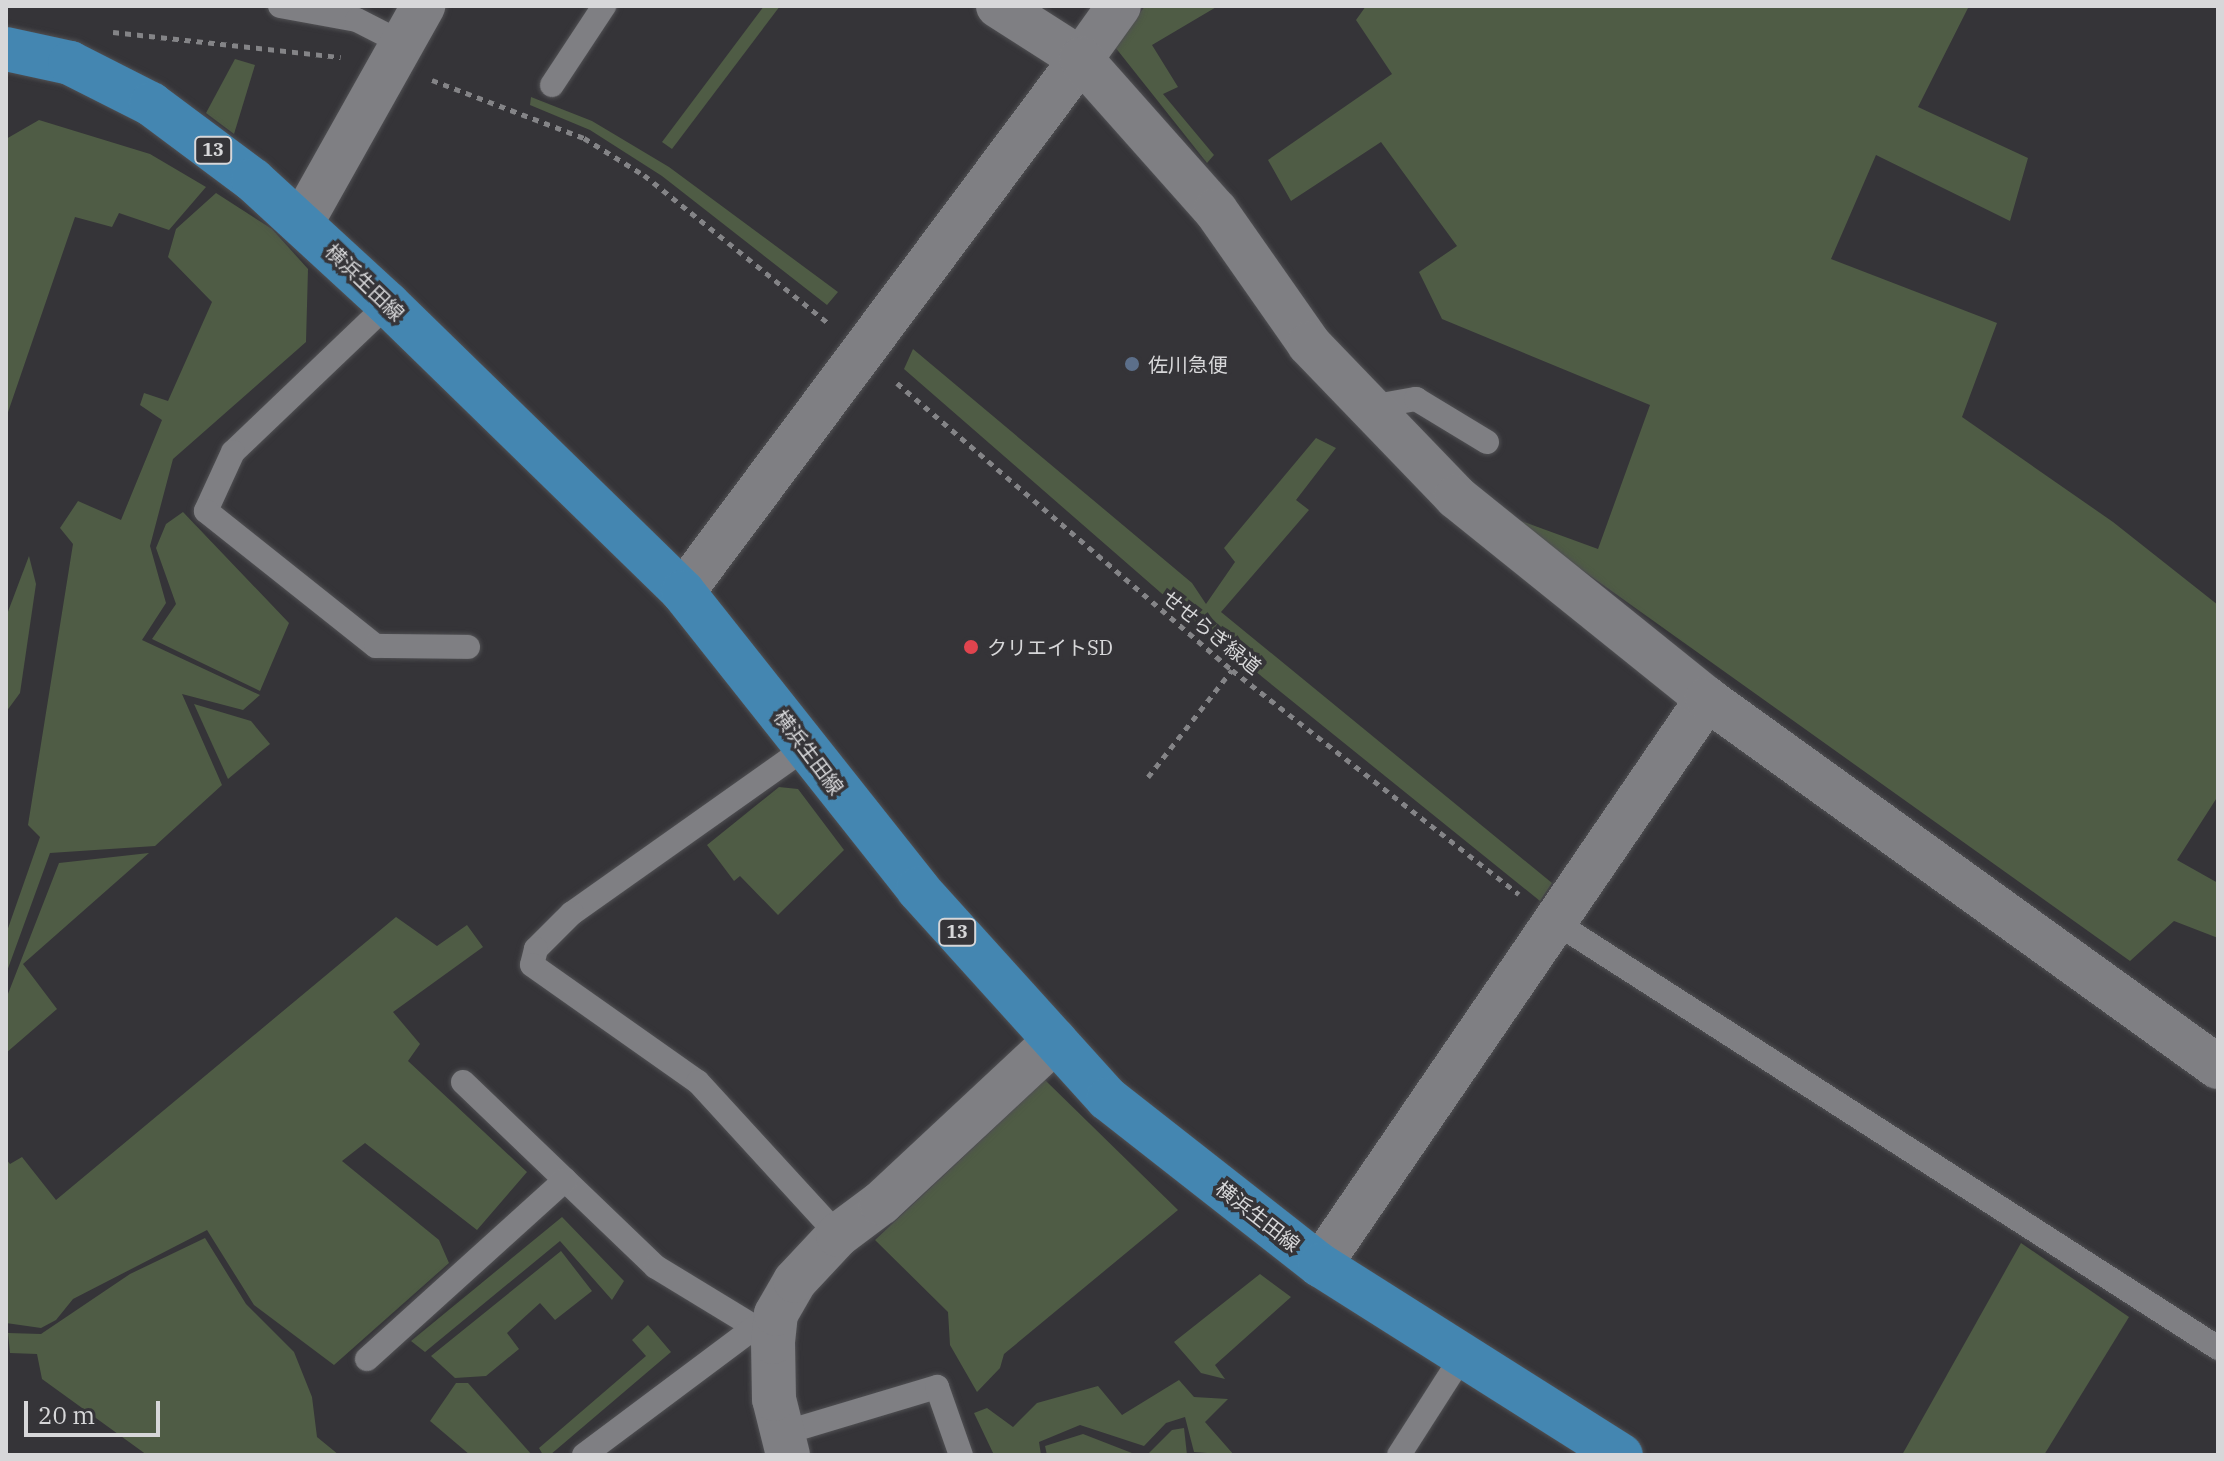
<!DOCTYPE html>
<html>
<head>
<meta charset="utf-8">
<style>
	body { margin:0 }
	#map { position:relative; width:2224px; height:1461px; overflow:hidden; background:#353438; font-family:"IBM Plex Serif","Noto Sans JP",serif }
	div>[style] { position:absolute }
	.green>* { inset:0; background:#4f5c45 }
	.path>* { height:5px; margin-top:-2.5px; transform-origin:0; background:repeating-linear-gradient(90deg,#848487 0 6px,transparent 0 12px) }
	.roads { filter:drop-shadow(0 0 2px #505053) drop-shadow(0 0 2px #505053) }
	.lane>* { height:24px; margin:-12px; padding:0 12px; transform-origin:12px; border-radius:12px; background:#7f7f83 }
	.street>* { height:44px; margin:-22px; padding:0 22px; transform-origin:22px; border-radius:22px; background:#7f7f83 }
	.secondary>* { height:44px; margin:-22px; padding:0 22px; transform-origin:22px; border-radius:22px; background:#7f7f83 }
	.primary>* { height:44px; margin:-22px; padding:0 22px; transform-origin:22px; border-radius:22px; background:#4486b1 }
	.dots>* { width:22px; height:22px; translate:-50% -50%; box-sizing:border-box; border:4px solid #353438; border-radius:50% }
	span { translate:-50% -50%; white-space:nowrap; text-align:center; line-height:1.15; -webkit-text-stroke:7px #353438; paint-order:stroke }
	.shield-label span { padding:2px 6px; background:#353438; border:2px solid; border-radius:6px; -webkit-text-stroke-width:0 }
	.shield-label { font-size:18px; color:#d7d7d9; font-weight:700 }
	.street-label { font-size:20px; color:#d7d7d9 }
	.poi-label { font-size:20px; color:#d7d7d9 }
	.left { translate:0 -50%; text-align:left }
	.frame { position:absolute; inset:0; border:8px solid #d7d7d9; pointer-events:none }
	.scale { position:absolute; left:24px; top:1401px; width:136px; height:36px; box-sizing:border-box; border:4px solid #d7d7d9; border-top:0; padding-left:10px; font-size:24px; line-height:28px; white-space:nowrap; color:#d7d7d9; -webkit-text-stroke:6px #353438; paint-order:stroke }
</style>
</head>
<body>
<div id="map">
	<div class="green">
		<i style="clip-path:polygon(764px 6px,780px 6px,672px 149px,662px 142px)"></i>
		<i style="clip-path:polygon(1145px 6px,1218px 6px,1152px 45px,1178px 87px,1163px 94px,1214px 155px,1207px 163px,1115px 47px)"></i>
		<i style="clip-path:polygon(1366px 6px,1969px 6px,1918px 107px,2028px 158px,2010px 221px,1876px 155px,1831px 259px,1997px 323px,1962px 417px,2113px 522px,2218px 605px,2218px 796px,2177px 860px,2218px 883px,2218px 938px,2174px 921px,2130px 961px,1505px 515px,1598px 549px,1650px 405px,1442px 319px,1419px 272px,1457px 246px,1381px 142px,1291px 201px,1268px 160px,1392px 74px,1356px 20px)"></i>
		<i style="clip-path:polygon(235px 59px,255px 65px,234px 134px,206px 113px)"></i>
		<i style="clip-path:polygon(531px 97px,592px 121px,669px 167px,838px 292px,827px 305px,662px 176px,590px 130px,530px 105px)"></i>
		<i style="clip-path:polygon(39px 120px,150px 154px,206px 187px,169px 230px,119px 213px,112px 227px,75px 217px,6px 418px,6px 139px)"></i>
		<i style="clip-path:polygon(216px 193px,272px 229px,308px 269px,306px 342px,173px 459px,150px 546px,166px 603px,142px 640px,260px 695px,243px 710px,182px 694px,222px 785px,155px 846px,50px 853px,6px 974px,6px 934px,40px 837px,28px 825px,73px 544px,60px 528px,78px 501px,121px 520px,162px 420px,140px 405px,144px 393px,168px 401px,212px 302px,168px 257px,176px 229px)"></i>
		<i style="clip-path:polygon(913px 349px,1192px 583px,1206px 604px,1235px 562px,1224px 548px,1316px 438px,1336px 448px,1296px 500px,1309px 510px,1221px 612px,1552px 883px,1540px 901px,1199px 626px,904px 369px)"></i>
		<i style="clip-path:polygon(183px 512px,289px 623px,260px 691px,152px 639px,176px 604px,156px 548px,166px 524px)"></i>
		<i style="clip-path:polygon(29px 556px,36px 584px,20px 693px,6px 712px,6px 617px)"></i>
		<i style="clip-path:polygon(194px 704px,251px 721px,270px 744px,228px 779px)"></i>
		<i style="clip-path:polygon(779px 787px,798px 789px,844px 850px,778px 915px,740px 876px,734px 881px,707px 845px)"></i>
		<i style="clip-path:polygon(149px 853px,23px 964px,57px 1009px,6px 1053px,6px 999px,59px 863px)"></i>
		<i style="clip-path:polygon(396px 917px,437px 946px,467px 925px,483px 947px,393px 1012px,420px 1044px,408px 1061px,527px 1172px,477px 1230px,365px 1143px,342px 1161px,439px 1240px,449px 1263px,334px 1365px,254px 1305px,207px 1230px,73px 1299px,56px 1320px,41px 1328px,6px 1323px,6px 1159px,10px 1164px,22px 1157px,56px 1200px)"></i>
		<i style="clip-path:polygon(1045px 1080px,1178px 1210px,1004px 1354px,1000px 1368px,977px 1392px,950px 1345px,948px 1312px,875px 1240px)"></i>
		<i style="clip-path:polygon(562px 1217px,624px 1281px,612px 1300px,560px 1241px,425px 1352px,411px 1341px)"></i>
		<i style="clip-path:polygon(205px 1238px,246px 1304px,294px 1352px,312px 1397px,317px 1437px,339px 1455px,147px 1455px,42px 1379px,37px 1354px,10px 1353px,8px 1333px,41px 1334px,130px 1274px)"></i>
		<i style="clip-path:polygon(2021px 1243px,2129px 1317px,2044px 1455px,1902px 1455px)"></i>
		<i style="clip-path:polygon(561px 1251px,592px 1291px,555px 1320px,540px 1303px,507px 1333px,519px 1349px,486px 1376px,455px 1378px,431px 1356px)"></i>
		<i style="clip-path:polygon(1260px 1274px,1291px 1297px,1215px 1365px,1225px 1379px,1201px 1373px,1174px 1342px)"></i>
		<i style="clip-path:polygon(648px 1325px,671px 1352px,550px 1455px,543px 1455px,539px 1448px,646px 1356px,632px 1340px)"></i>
		<i style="clip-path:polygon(1179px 1380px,1194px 1397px,1228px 1399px,1205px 1422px,1234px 1455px,1194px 1452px,1185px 1417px,1166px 1423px,1144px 1446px,1080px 1425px,1039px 1442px,1041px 1455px,994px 1455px,974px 1413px,987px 1408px,1013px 1427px,1037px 1403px,1098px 1386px,1122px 1415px)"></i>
		<i style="clip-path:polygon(456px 1383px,468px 1383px,532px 1455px,470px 1455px,430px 1421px)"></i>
		<i style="clip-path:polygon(1184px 1428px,1187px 1455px,1147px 1455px,1172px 1430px)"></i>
		<i style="clip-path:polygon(1083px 1434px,1137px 1455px,1047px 1455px,1045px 1446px)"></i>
	</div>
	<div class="path">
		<i style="left:113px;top:32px;width:229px;rotate:6.3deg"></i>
		<i style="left:432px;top:80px;width:163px;rotate:20.9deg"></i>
		<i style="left:584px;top:138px;width:70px;rotate:31.7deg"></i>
		<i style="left:644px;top:175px;width:238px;rotate:38.8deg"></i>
		<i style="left:897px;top:383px;width:441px;rotate:40.6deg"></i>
		<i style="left:1232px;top:670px;width:364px;rotate:38deg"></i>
		<i style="left:1148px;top:777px;width:136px;rotate:-51.9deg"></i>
	</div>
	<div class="roads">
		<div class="lane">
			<i style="left:280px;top:6px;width:78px;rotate:10.3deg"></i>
			<i style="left:357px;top:20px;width:51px;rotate:27.1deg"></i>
			<i style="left:552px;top:85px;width:95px;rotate:-56.6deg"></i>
			<i style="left:388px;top:304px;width:214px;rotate:136.3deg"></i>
			<i style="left:233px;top:452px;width:65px;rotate:114.6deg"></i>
			<i style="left:206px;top:511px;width:217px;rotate:38.5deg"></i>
			<i style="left:376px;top:646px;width:92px;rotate:0.6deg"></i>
			<i style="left:1370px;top:407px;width:47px;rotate:-9.9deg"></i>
			<i style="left:1416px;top:399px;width:83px;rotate:31.2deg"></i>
			<i style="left:804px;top:749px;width:284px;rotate:144.7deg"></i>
			<i style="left:572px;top:913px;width:51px;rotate:135deg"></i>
			<i style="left:536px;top:949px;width:16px;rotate:104deg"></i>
			<i style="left:532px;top:965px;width:203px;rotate:35.2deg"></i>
			<i style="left:698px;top:1082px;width:207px;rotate:47.5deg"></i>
			<i style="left:1555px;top:922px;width:788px;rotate:32.72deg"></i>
			<i style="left:463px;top:1082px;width:267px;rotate:43.8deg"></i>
			<i style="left:656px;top:1267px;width:114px;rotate:31.3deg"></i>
			<i style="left:367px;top:1359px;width:267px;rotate:-42.1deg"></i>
			<i style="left:780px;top:1434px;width:164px;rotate:-16.7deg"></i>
			<i style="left:937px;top:1387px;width:72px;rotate:70.6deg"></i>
			<i style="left:584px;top:1455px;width:224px;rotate:-36.8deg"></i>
			<i style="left:1399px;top:1455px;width:115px;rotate:-57.4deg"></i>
		</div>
		<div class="street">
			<i style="left:998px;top:6px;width:98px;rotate:32.6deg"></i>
			<i style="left:1081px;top:59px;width:65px;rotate:-54.4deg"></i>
			<i style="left:302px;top:222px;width:248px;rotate:-60.7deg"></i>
			<i style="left:1320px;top:1265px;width:686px;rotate:-55.64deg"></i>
			<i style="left:788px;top:1455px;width:58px;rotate:-104deg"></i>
			<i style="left:774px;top:1399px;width:57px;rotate:-91deg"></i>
			<i style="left:773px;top:1342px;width:28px;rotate:-84deg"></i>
			<i style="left:776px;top:1314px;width:38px;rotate:-60deg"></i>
			<i style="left:795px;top:1281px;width:63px;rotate:-46.9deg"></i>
			<i style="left:838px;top:1235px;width:54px;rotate:-36.7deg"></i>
			<i style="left:881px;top:1203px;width:238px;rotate:-43deg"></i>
		</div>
		<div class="secondary">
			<i style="left:683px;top:592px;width:665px;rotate:-53.25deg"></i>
			<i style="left:1081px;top:59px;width:203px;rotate:48.4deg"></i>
			<i style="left:1216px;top:211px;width:162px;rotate:55deg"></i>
			<i style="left:1309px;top:344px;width:212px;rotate:46.1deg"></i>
			<i style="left:1456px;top:497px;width:322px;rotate:38.8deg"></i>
			<i style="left:1707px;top:699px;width:630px;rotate:35.76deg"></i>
		</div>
		<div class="primary">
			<i style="left:6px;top:49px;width:66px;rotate:12.3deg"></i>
			<i style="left:70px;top:63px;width:91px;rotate:26.8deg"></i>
			<i style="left:151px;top:104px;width:127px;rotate:36.7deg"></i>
			<i style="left:253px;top:180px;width:183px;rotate:42.6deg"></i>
			<i style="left:388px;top:304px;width:412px;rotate:44.3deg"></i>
			<i style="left:683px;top:592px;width:379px;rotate:51.6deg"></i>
			<i style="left:918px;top:889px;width:283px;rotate:47.9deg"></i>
			<i style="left:1108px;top:1099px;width:269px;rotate:38.1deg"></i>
			<i style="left:1320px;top:1265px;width:356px;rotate:32.3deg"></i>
		</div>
	</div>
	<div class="dots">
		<i style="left:1132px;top:364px;background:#5c6f8a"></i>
		<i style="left:971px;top:647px;background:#e0444e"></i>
	</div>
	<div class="shield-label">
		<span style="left:213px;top:150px">13</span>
		<span style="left:957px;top:932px">13</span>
	</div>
	<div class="street-label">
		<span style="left:365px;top:282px;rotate:44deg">横浜生田線</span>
		<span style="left:1212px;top:632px;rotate:39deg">せせらぎ緑道</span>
		<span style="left:809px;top:752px;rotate:53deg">横浜生田線</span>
		<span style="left:1258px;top:1216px;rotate:38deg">横浜生田線</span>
	</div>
	<div class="poi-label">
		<span class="left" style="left:1148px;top:364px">佐川急便</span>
		<span class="left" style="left:987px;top:647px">クリエイトSD</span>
	</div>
	<div class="frame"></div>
	<div class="scale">20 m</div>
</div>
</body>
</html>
